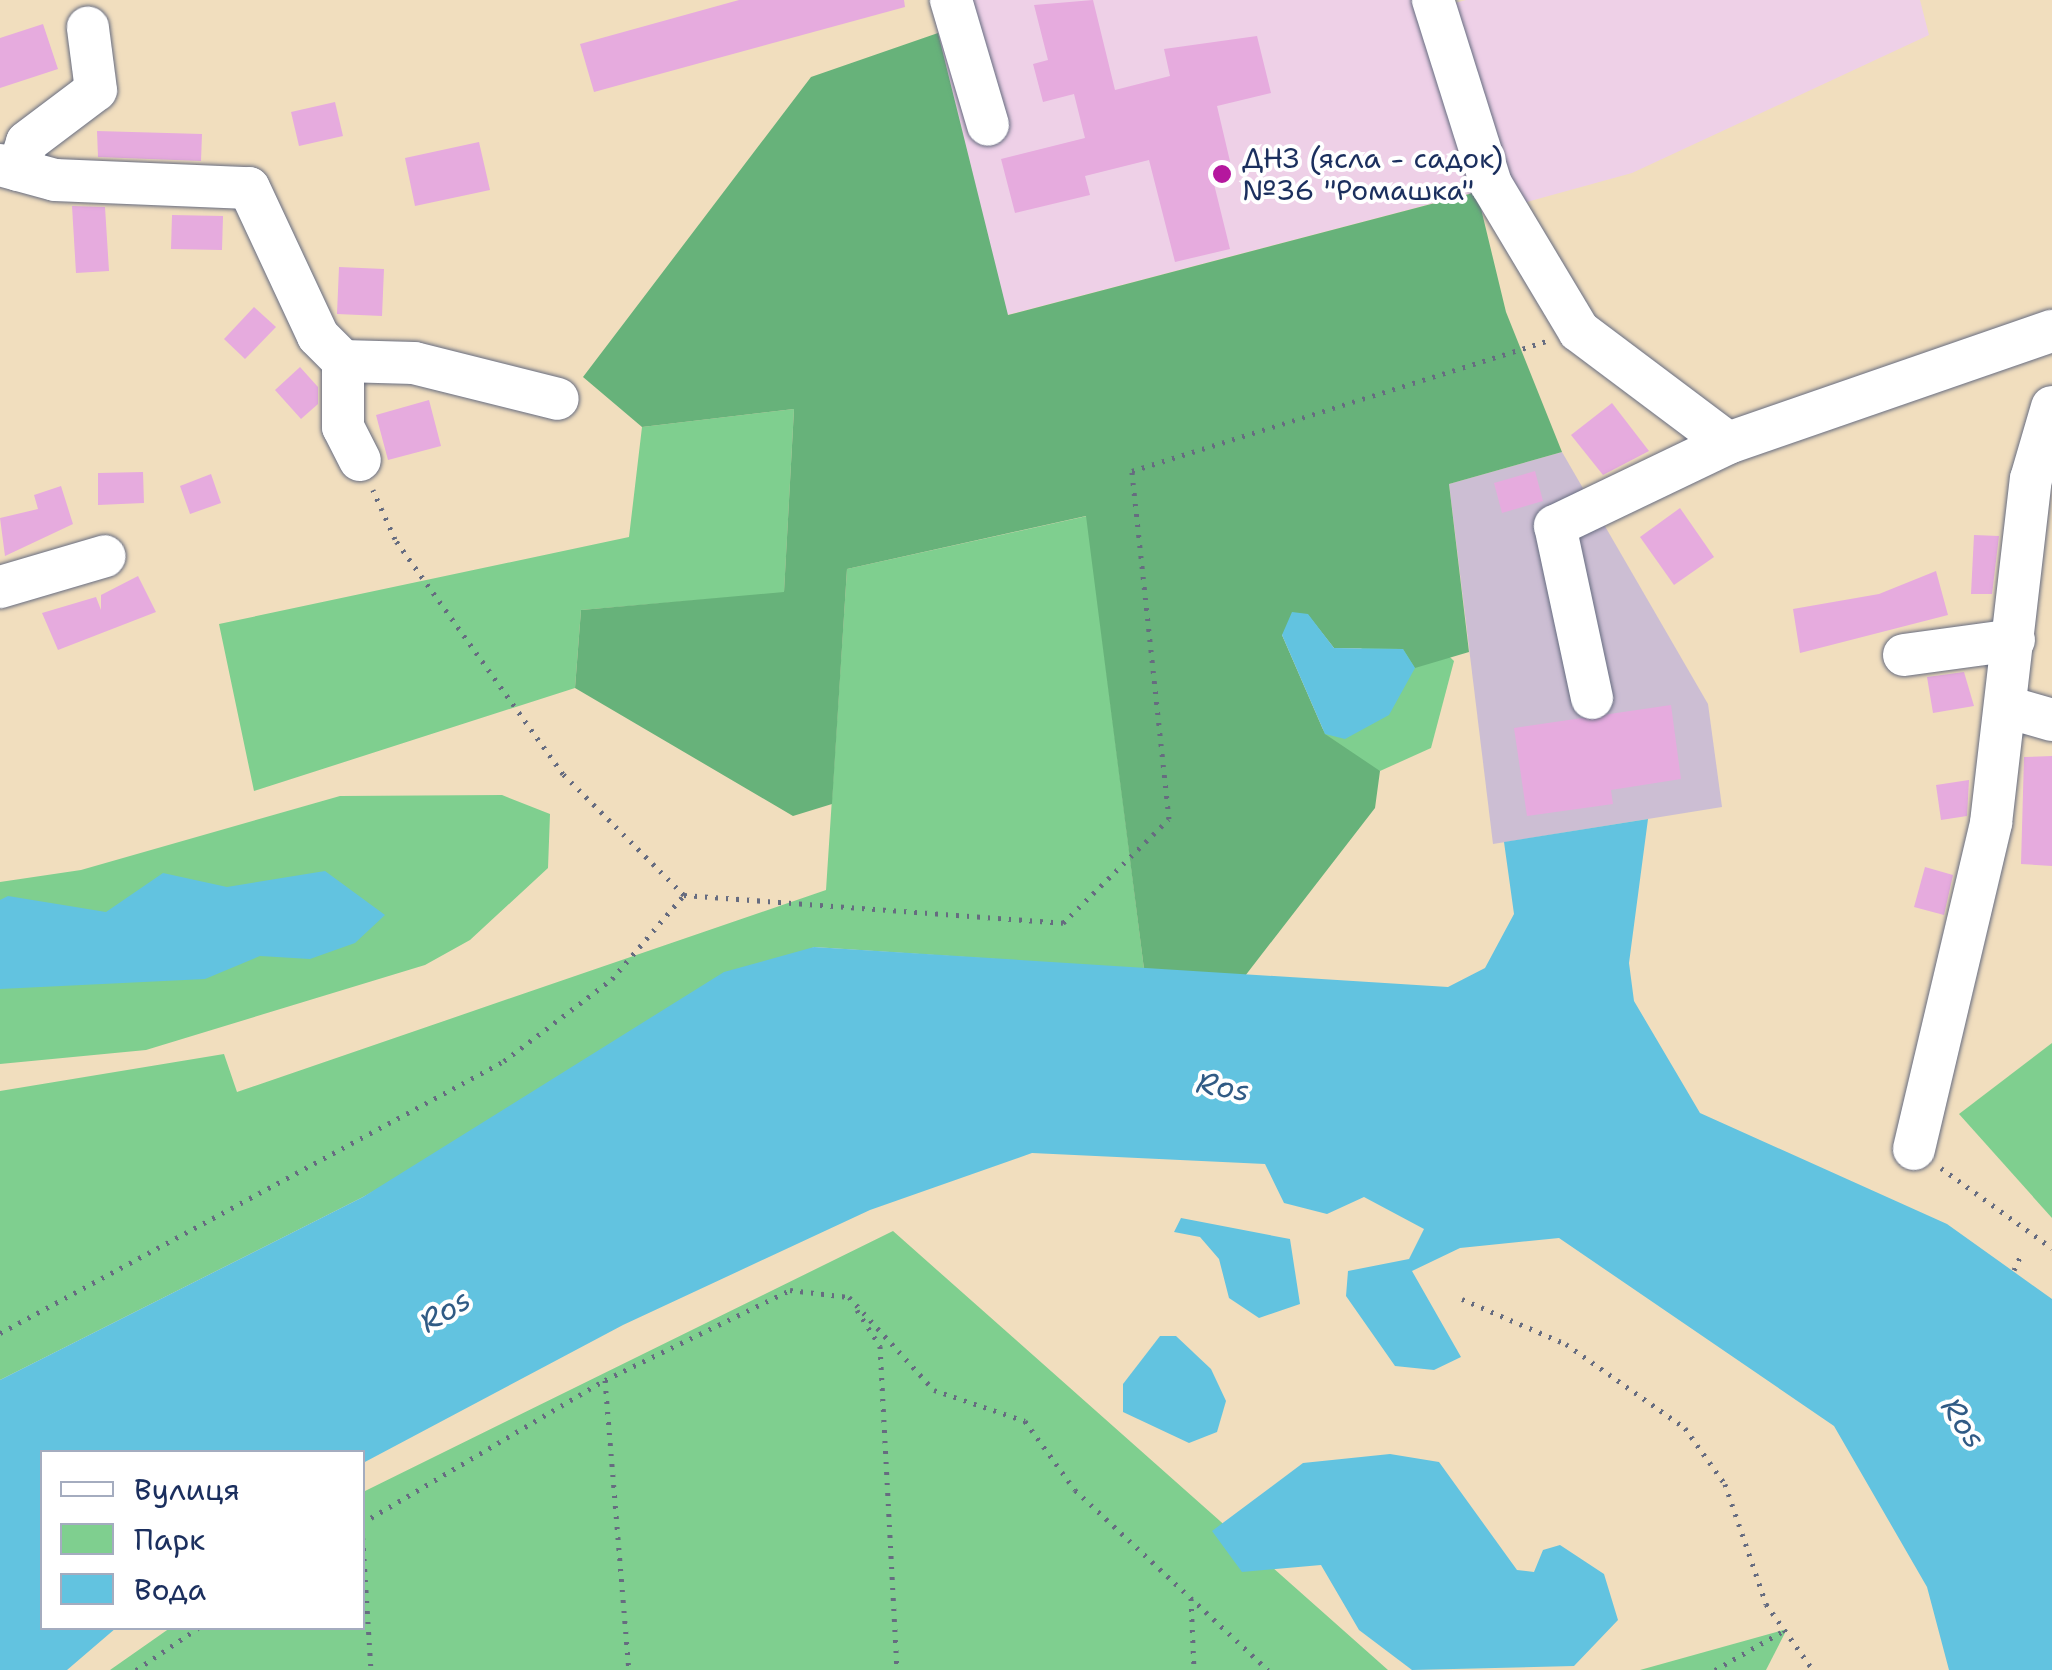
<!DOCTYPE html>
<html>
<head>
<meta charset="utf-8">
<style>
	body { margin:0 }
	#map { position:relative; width:2052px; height:1670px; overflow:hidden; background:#f1debe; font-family:"Shantell Sans",sans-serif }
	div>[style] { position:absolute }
	.built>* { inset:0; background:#eed0e7 }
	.industrial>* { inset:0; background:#ccbed3 }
	.green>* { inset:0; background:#7fcf8f }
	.forest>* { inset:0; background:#67b27a }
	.water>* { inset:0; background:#62c3e0 }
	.building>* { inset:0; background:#e6abde }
	.path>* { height:5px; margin-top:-2.5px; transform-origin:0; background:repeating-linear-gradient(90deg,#666c80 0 2.5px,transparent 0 10.5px) }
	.roads { filter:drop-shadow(0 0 2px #666c80) drop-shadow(0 0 2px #666c80) }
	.minor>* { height:42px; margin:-21px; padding:0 21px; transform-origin:21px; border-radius:21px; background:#fff }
	.dots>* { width:28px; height:28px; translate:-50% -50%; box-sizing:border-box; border:5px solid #fff; border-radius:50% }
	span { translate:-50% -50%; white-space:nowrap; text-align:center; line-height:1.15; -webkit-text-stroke:8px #fff; paint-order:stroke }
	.poi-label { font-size:28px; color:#1b2f5e }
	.left { translate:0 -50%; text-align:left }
	.water-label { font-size:30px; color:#305b85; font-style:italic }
	.legend { position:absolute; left:40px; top:1450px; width:325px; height:180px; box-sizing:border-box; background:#fff; border:2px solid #a4acbf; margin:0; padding:12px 18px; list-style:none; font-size:30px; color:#1b2f5e }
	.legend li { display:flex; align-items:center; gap:20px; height:50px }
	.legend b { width:50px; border:2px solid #a4acbf }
</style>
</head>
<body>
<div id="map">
	<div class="built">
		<i style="clip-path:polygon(930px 0,1425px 0,1429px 10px,1466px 0,1920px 0,1929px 35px,1632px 173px,1483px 214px,1476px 192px,1007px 315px)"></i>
	</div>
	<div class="industrial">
		<i style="clip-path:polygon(1562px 452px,1708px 704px,1722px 807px,1493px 844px,1449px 484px)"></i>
	</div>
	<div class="green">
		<i style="clip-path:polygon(794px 409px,784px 593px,581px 610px,575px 688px,254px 791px,219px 624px,629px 537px,642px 427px)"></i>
		<i style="clip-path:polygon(1087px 516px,1144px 969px,814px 947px,363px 1197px,0 1380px,0 1091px,224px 1054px,237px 1092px,826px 890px,847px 569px)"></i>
		<i style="clip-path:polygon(1386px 596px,1454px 661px,1431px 748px,1380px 771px,1311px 757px)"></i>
		<i style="clip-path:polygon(502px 795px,550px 814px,548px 868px,470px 940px,425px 965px,146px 1050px,0 1064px,0 882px,81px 870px,340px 796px)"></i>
		<i style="clip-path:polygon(2052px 1043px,2052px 1218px,1959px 1114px)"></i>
		<i style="clip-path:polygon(893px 1231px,1388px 1670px,110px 1670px,170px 1628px,362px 1628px,363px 1492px)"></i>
		<i style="clip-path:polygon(1787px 1629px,1766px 1670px,1640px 1670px)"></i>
	</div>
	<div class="forest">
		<i style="clip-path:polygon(938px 33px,1008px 315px,1477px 192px,1506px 312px,1562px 452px,1449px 484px,1469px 652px,1415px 668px,1403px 649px,1334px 648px,1308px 615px,1282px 635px,1325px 734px,1380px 771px,1375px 808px,1245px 976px,1144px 969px,1086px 516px,847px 569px,832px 804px,793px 816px,575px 688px,581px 610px,784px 592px,794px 409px,642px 427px,583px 377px,811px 77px)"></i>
	</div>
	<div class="water">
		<i style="clip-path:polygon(1292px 612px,1308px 614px,1334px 648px,1403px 649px,1415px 668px,1389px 715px,1345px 739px,1325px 734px,1282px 635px)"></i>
		<i style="clip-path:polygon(1648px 819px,1629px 963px,1634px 1001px,1700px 1113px,1947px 1224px,2052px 1299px,2052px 1670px,1949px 1670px,1927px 1587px,1834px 1426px,1559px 1238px,1460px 1248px,1412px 1271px,1461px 1357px,1434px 1370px,1395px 1366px,1346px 1296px,1348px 1271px,1409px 1259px,1424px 1229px,1364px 1197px,1327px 1214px,1284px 1203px,1265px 1164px,1032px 1153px,870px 1210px,623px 1325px,363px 1463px,362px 1452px,42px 1452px,42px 1628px,116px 1628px,67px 1670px,0 1670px,0 1380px,363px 1197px,724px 972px,814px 947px,1448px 987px,1485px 968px,1514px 914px,1504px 842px)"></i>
		<i style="clip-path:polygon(325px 871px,385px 915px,355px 943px,310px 959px,260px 956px,205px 979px,0 989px,0 900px,8px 896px,106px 912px,163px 873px,227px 887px)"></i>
		<i style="clip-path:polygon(1181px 1218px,1290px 1239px,1300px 1304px,1259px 1318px,1229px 1298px,1219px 1259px,1200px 1237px,1174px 1232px)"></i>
		<i style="clip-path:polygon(1160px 1336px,1176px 1336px,1211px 1369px,1226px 1401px,1217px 1432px,1189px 1443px,1123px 1412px,1123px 1384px)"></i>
		<i style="clip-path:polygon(1390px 1454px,1439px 1462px,1517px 1570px,1534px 1572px,1543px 1550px,1560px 1545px,1604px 1574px,1618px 1620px,1574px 1666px,1412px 1670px,1359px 1630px,1321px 1565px,1242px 1572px,1212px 1531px,1303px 1463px)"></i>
	</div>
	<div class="building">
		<i style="clip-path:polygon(739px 0,904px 0,905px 7px,594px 92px,580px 44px)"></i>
		<i style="clip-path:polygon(1093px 0,1115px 90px,1170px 76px,1164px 49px,1257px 36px,1271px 93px,1217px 106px,1233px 174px,1213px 180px,1230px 249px,1175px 262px,1149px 160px,1085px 176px,1090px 195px,1015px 213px,1001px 159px,1085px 138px,1074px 94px,1043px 102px,1033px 64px,1048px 60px,1034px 5px)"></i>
		<i style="clip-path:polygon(43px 24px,58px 69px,0 88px,0 38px)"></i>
		<i style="clip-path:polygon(335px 102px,343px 136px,299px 146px,291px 112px)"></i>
		<i style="clip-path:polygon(97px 131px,202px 134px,201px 161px,98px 157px)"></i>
		<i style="clip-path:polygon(479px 142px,490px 190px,415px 206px,405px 158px)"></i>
		<i style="clip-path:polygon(72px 206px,105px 207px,109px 271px,76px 273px)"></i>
		<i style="clip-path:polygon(172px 215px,223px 216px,222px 250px,171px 249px)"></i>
		<i style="clip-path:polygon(339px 267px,384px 269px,382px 316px,337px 314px)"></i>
		<i style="clip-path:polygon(254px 307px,276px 327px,245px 359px,224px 339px)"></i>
		<i style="clip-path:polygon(300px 367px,318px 387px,318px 404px,301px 419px,275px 390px)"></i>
		<i style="clip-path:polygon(429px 400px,441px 446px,388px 460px,376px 415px)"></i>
		<i style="clip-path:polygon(1612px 403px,1649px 451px,1603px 475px,1571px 435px)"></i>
		<i style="clip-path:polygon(1535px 471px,1543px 501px,1502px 513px,1494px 483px)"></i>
		<i style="clip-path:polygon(143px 472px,144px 503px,98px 505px,98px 473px)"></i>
		<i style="clip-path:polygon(211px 474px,221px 503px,190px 514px,180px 486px)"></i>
		<i style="clip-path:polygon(61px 486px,73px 524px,5px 556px,0 518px,38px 509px,34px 495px)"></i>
		<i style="clip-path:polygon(1680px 508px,1714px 557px,1674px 585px,1640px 537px)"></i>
		<i style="clip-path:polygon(1974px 535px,1999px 536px,1992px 594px,1971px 594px)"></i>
		<i style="clip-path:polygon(1936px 571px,1948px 615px,1800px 653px,1793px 609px,1879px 594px)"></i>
		<i style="clip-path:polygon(138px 576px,156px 612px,58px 650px,42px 613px,96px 597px,101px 610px,101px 595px)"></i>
		<i style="clip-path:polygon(1964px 672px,1974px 706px,1933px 713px,1927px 677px)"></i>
		<i style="clip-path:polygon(1671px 705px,1681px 779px,1611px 790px,1613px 804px,1527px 816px,1514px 728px)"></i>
		<i style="clip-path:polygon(2052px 756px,2052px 866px,2021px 864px,2024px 757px)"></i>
		<i style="clip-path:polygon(1969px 780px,1967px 816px,1941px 820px,1936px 785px)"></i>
		<i style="clip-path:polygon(1925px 867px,1953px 875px,1944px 915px,1914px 907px)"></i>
	</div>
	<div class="path">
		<i style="left:684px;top:895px;width:380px;rotate:4.2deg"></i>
		<i style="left:1063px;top:923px;width:148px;rotate:-44.5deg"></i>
		<i style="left:1169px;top:819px;width:350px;rotate:-96.1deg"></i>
		<i style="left:1132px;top:471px;width:434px;rotate:-17.4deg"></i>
		<i style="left:1941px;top:1168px;width:137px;rotate:35.8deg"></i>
		<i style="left:2014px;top:1270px;width:14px;rotate:-65deg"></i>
		<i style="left:1462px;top:1299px;width:113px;rotate:23.4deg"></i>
		<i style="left:1566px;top:1344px;width:146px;rotate:35.2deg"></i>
		<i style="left:1685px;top:1428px;width:69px;rotate:54.5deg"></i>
		<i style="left:1725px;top:1484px;width:127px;rotate:71.1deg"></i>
		<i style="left:1766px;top:1604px;width:81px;rotate:54.5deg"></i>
		<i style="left:857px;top:1310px;width:43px;rotate:57.4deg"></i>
		<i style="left:880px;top:1346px;width:324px;rotate:87deg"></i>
		<i style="left:0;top:1333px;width:573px;rotate:-28.35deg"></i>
		<i style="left:504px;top:1061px;width:136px;rotate:-37.2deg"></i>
		<i style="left:612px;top:979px;width:111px;rotate:-49.4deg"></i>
		<i style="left:684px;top:895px;width:171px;rotate:-135deg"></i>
		<i style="left:563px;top:774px;width:289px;rotate:-125.6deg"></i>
		<i style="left:395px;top:539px;width:54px;rotate:-114.2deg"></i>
		<i style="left:605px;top:1380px;width:291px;rotate:85.3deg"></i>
		<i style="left:362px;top:1523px;width:282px;rotate:-30.5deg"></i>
		<i style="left:605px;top:1380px;width:206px;rotate:-25.9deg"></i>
		<i style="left:790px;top:1290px;width:59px;rotate:6.8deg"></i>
		<i style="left:849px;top:1297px;width:126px;rotate:47.6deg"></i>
		<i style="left:934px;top:1390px;width:96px;rotate:18.8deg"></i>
		<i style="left:1025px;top:1421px;width:85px;rotate:54.1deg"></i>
		<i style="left:1075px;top:1490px;width:264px;rotate:43deg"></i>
		<i style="left:362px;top:1527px;width:143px;rotate:86.4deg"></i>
		<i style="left:1191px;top:1598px;width:72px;rotate:87.6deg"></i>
		<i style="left:136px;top:1670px;width:75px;rotate:-34.1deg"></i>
		<i style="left:1715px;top:1670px;width:83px;rotate:-29.7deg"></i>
	</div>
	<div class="roads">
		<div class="minor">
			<i style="left:951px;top:0;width:130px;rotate:73.5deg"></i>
			<i style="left:1433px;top:0;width:193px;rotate:72.5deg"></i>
			<i style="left:1491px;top:184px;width:171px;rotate:59.1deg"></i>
			<i style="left:1579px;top:331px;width:186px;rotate:36.9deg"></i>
			<i style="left:0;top:165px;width:57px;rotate:15.3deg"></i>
			<i style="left:55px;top:180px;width:194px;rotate:2.4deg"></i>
			<i style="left:249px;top:188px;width:163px;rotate:65deg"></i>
			<i style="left:318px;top:336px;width:35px;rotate:45deg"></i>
			<i style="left:343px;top:361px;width:66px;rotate:90deg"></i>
			<i style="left:343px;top:427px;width:37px;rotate:63deg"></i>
			<i style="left:18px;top:170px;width:29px;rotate:-72deg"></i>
			<i style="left:27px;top:142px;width:86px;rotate:-37deg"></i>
			<i style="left:96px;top:90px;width:63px;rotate:-97.4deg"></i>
			<i style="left:343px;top:361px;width:71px;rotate:1.6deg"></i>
			<i style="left:414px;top:363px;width:148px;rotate:14deg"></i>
			<i style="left:0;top:587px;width:109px;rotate:-16.4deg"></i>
			<i style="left:1904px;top:655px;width:111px;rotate:-7.8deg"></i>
			<i style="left:1592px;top:698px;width:176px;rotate:-102.1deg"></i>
			<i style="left:1555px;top:526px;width:192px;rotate:-25.6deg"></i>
			<i style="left:1728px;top:443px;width:343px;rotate:-19.1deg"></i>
			<i style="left:2007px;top:707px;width:47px;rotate:16.1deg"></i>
			<i style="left:1914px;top:1149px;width:335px;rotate:-76.7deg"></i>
			<i style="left:1991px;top:823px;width:346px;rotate:-83.4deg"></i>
			<i style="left:2031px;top:479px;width:75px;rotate:-73.7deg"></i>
		</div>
	</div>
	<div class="dots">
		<i style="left:1222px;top:174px;background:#b5179e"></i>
	</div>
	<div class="poi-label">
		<span class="left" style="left:1242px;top:174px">ДНЗ (ясла - садок)<br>№36 "Ромашка"</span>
	</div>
	<div class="water-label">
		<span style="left:1223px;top:1087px;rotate:10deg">Ros</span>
		<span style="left:445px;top:1311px;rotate:-32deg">Ros</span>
		<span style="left:1963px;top:1423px;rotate:56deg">Ros</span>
	</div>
	<ul class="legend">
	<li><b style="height:12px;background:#fff"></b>Вулиця</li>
	<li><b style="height:28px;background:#7fcf8f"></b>Парк</li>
	<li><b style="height:28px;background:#62c3e0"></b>Вода</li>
	</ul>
</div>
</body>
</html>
